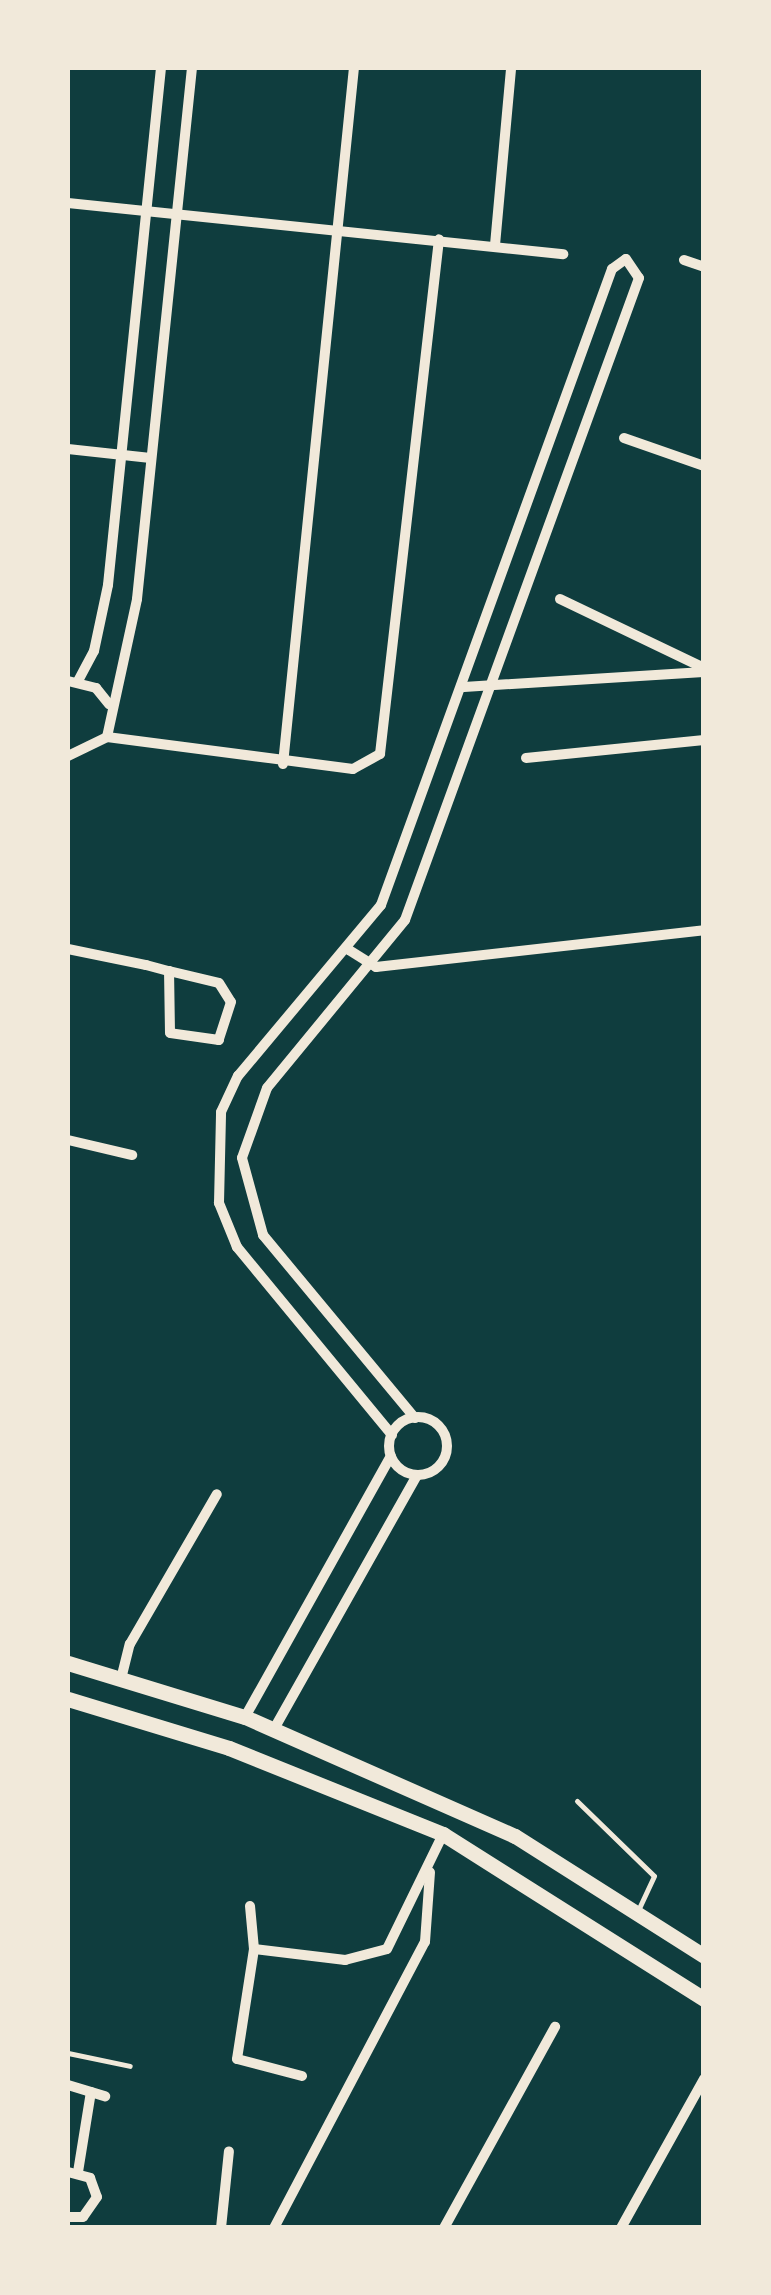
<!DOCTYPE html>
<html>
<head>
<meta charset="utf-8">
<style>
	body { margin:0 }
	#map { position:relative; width:771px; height:2295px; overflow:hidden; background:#0f3d3e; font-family:"Open Sans",sans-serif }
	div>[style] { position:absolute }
	.service>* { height:5px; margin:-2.5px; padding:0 2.5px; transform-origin:2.5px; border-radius:2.5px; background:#f1e9da }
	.minor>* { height:10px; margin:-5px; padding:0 5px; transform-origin:5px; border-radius:5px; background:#f1e9da }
	.minor>.ring { margin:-5px; padding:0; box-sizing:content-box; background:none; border:10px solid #f1e9da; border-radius:50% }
	.secondary>* { height:15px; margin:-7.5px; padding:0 7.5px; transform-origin:7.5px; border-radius:7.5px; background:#f1e9da }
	span { translate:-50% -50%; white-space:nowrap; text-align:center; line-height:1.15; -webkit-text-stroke:9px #f1e9da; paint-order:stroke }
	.frame { position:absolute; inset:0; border:70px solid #f1e9da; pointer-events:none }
</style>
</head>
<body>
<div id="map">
	<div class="service">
		<i style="left:577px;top:1801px;width:107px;rotate:44.2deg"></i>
		<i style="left:654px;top:1876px;width:35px;rotate:115deg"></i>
		<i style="left:68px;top:2053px;width:63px;rotate:11.8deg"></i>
	</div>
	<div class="minor">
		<i style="left:68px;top:203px;width:498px;rotate:5.9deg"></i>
		<i style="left:495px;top:245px;width:178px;rotate:-84.8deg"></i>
		<i style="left:684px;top:260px;width:21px;rotate:19deg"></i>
		<i style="left:624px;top:438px;width:85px;rotate:19.3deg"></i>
		<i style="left:68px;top:449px;width:83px;rotate:6.2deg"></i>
		<i style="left:560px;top:599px;width:160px;rotate:25.6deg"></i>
		<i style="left:68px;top:681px;width:29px;rotate:14deg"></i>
		<i style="left:96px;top:688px;width:21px;rotate:51deg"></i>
		<i style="left:78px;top:681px;width:34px;rotate:-62deg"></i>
		<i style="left:94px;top:651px;width:67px;rotate:-78deg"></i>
		<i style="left:108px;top:585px;width:520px;rotate:-84.15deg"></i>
		<i style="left:464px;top:687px;width:240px;rotate:-3.6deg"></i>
		<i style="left:107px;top:737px;width:248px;rotate:7.4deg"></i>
		<i style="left:353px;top:769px;width:31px;rotate:-29deg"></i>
		<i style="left:380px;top:754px;width:518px;rotate:-83.46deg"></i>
		<i style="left:68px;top:756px;width:43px;rotate:-26deg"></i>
		<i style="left:107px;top:737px;width:141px;rotate:-77.7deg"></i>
		<i style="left:137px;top:599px;width:534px;rotate:-84.09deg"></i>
		<i style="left:526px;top:758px;width:179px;rotate:-5.8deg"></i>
		<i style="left:283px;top:764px;width:700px;rotate:-84.18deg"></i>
		<i style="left:68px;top:949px;width:80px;rotate:11.6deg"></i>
		<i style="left:146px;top:965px;width:24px;rotate:15deg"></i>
		<i style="left:169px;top:971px;width:51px;rotate:13.5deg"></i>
		<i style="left:219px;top:983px;width:22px;rotate:58deg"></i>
		<i style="left:231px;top:1002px;width:40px;rotate:108deg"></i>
		<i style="left:219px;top:1040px;width:49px;rotate:-171.9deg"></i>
		<i style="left:170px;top:1033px;width:62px;rotate:-90.9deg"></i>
		<i style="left:349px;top:950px;width:32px;rotate:32deg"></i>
		<i style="left:376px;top:967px;width:330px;rotate:-6.4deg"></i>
		<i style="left:68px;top:1140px;width:66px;rotate:13.2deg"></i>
		<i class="ring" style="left:389px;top:1417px;width:48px;height:48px"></i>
		<i style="left:392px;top:1435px;width:244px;rotate:-129.5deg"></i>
		<i style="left:237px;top:1247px;width:48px;rotate:-112.2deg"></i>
		<i style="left:219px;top:1203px;width:91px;rotate:-88.7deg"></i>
		<i style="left:221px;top:1112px;width:40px;rotate:-65deg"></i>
		<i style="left:238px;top:1076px;width:223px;rotate:-50.1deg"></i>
		<i style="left:381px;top:905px;width:677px;rotate:-70.04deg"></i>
		<i style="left:612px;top:269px;width:17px;rotate:-36deg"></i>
		<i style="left:626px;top:259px;width:23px;rotate:56deg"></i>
		<i style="left:639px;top:278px;width:683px;rotate:110.03deg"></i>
		<i style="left:405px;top:920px;width:217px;rotate:129.4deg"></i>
		<i style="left:267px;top:1088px;width:74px;rotate:109.7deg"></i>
		<i style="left:242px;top:1158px;width:80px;rotate:74.7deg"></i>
		<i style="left:263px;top:1235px;width:238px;rotate:50.3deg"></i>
		<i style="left:121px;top:1679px;width:36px;rotate:-76deg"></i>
		<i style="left:130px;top:1644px;width:173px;rotate:-59.9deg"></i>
		<i style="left:245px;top:1717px;width:299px;rotate:-60.8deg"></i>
		<i style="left:274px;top:1729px;width:291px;rotate:-60.6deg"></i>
		<i style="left:250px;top:1906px;width:43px;rotate:84.7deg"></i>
		<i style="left:302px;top:2076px;width:67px;rotate:-165.3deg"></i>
		<i style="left:237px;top:2059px;width:111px;rotate:-81.2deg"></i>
		<i style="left:254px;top:1949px;width:92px;rotate:6.9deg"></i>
		<i style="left:345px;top:1960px;width:43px;rotate:-14.7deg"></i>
		<i style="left:387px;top:1949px;width:128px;rotate:-64deg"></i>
		<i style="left:68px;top:2085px;width:39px;rotate:17deg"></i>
		<i style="left:68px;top:2172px;width:23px;rotate:15deg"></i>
		<i style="left:90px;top:2178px;width:20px;rotate:70deg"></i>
		<i style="left:97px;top:2197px;width:24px;rotate:125deg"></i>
		<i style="left:83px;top:2217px;width:15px;rotate:180deg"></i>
		<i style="left:78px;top:2172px;width:81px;rotate:-80.8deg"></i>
		<i style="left:221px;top:2228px;width:77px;rotate:-84.1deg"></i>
		<i style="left:274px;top:2228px;width:323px;rotate:-62.2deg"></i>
		<i style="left:425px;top:1942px;width:70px;rotate:-85.9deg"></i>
		<i style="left:444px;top:2228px;width:230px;rotate:-61.1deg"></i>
		<i style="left:621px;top:2228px;width:171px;rotate:-60.9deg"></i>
	</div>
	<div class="secondary">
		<i style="left:68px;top:1663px;width:185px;rotate:17deg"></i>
		<i style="left:245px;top:1717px;width:295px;rotate:23.8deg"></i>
		<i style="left:515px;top:1836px;width:224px;rotate:32.4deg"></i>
		<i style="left:68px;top:1699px;width:168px;rotate:16.9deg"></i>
		<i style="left:229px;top:1748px;width:231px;rotate:21.9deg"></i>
		<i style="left:443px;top:1834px;width:309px;rotate:32.3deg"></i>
	</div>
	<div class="frame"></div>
</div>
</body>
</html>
